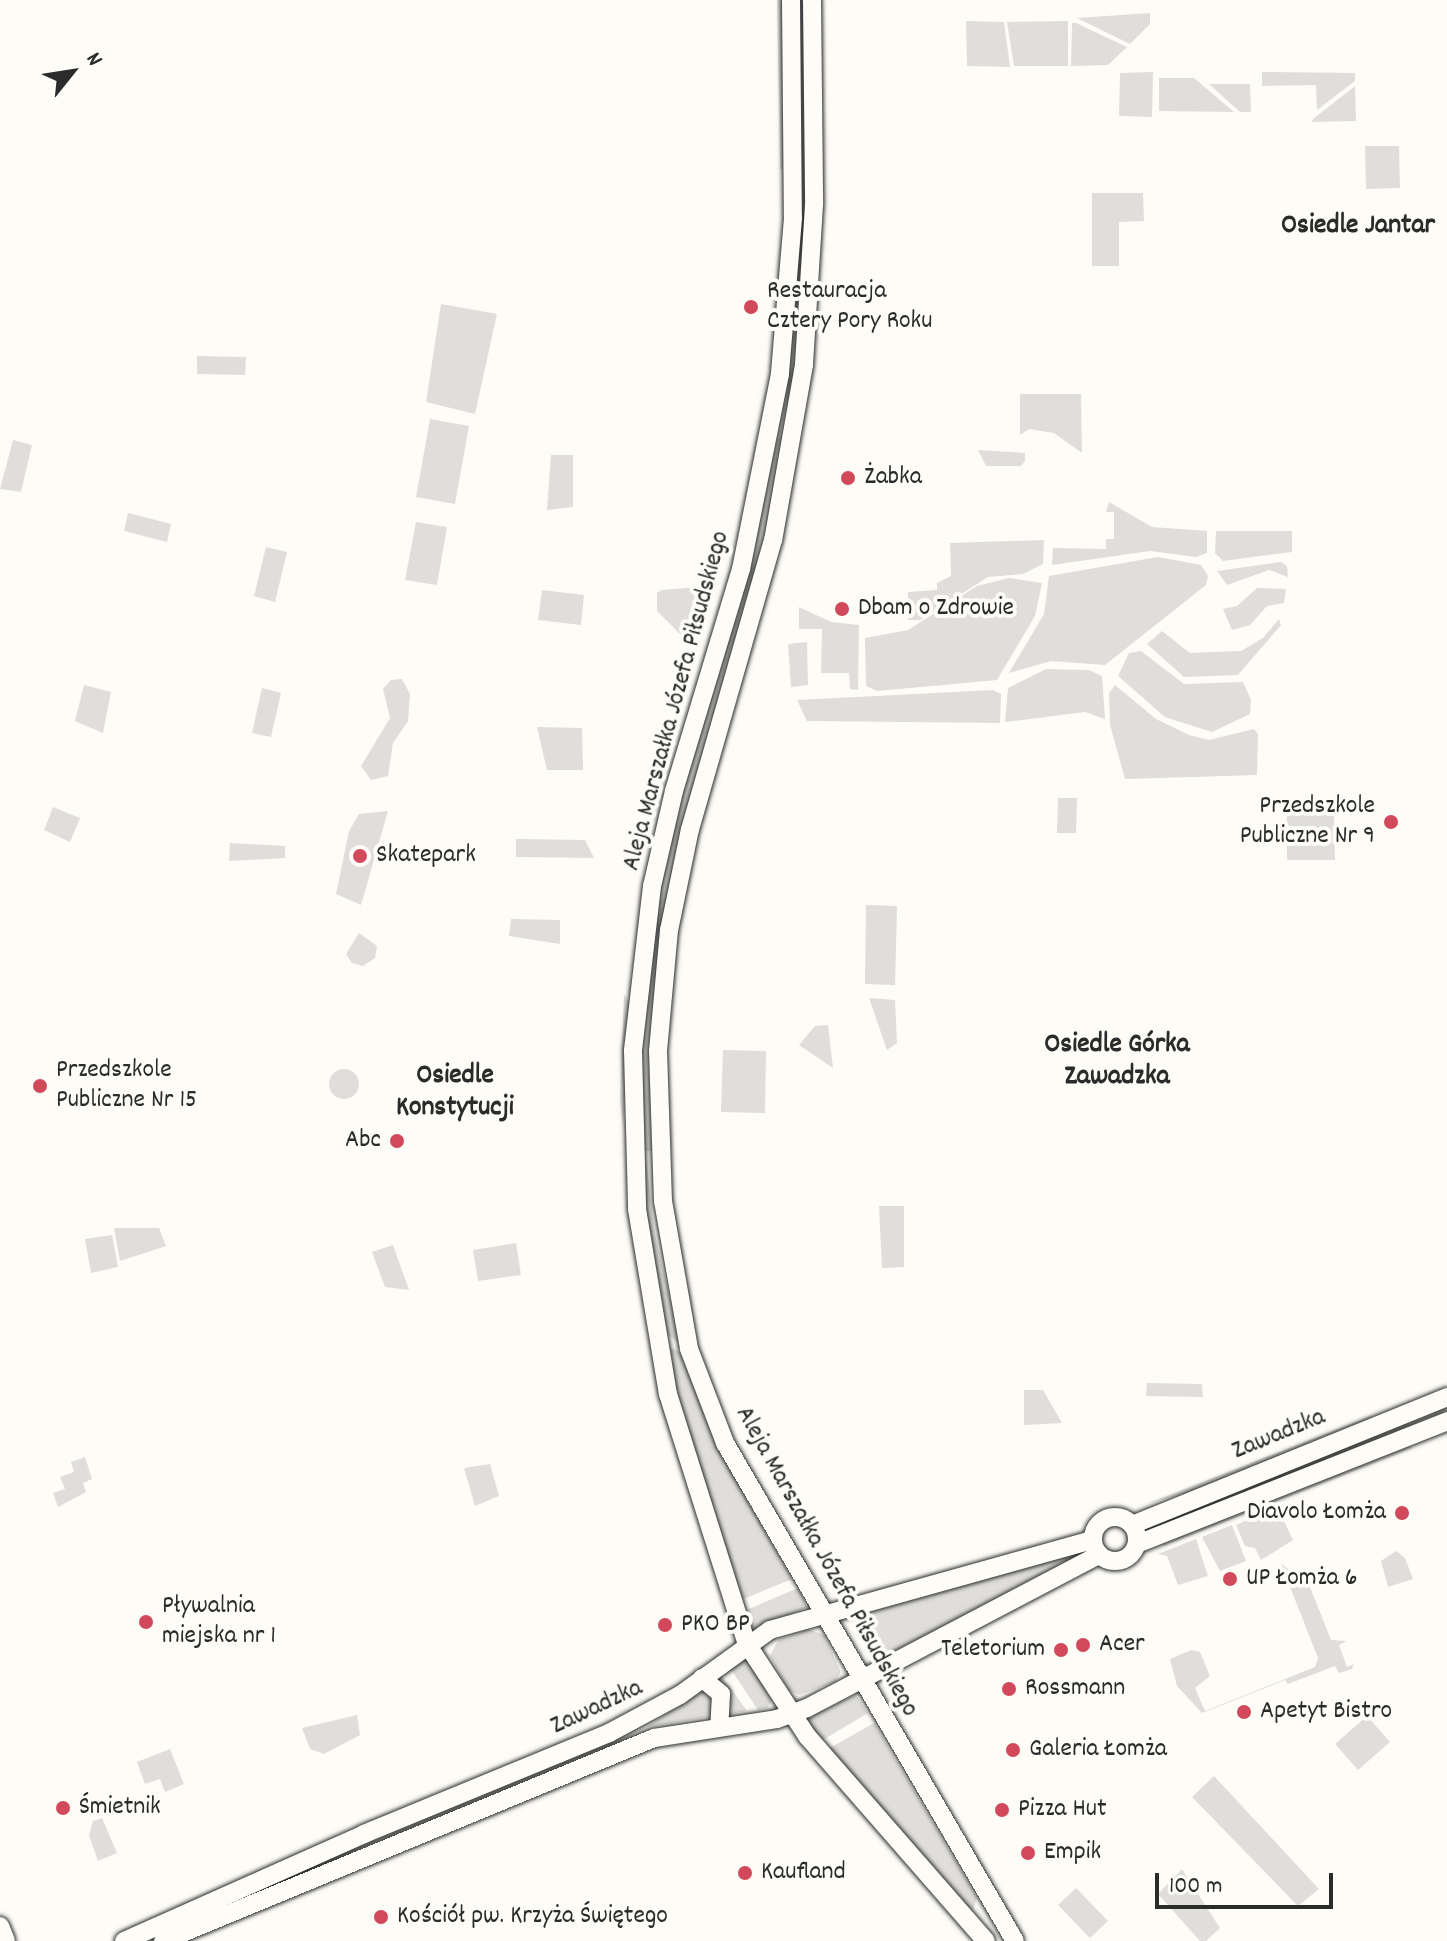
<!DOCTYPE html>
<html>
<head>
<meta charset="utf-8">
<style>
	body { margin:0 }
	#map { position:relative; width:1447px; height:1941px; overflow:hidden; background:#fdfcf7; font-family:Dekko,sans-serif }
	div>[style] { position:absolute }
	.green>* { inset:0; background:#dfdeda }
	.round { border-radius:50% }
	.roads { filter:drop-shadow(0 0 2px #2b2b2b) drop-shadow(0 0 2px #2b2b2b) }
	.secondary>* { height:18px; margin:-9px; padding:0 9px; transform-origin:9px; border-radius:9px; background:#fdfcf7 }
	.secondary>.ring { margin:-9px; padding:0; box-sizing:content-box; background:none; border:18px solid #fdfcf7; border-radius:50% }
	.dots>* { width:22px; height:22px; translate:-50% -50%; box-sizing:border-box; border:4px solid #fdfcf7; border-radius:50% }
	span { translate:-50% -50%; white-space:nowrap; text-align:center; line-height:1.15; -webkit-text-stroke:8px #fdfcf7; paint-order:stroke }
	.poi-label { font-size:26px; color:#2b2b2b }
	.left { translate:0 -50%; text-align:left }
	.right { translate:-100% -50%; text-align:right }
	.street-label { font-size:26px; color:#2b2b2b }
	.neighbourhood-label { font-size:28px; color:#2b2b2b; font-weight:700 }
	.north { position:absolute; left:32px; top:32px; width:80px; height:80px; -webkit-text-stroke:6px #fdfcf7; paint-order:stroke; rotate:60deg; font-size:22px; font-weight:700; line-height:32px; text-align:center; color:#2b2b2b }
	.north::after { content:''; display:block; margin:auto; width:28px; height:36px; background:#2b2b2b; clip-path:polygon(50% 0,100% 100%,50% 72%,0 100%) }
	.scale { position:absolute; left:1155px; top:1873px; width:178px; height:36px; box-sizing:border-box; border:4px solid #2b2b2b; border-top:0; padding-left:10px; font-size:24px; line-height:28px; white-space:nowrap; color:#2b2b2b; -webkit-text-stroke:6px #fdfcf7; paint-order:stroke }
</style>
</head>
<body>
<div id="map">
	<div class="green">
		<i style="clip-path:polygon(777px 0,784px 0,787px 169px,780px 169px)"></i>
		<i style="clip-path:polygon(1150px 13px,1150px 24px,1130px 44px,1077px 18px)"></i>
		<i style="clip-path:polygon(966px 21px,1004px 22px,1010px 67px,967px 66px)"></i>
		<i style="clip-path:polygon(1068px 21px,1068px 66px,1014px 66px,1007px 22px)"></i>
		<i style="clip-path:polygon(1072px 23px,1076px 23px,1127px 47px,1108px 65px,1071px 66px)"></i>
		<i style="clip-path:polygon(1153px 72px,1152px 117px,1119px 116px,1120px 73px)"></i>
		<i style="clip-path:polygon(1262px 72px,1355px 73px,1355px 81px,1317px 110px,1316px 85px,1262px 86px)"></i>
		<i style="clip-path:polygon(1159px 78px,1194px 78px,1234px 112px,1159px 111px)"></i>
		<i style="clip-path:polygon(1209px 84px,1250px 84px,1251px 112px,1240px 112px)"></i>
		<i style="clip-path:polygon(1355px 86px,1356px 121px,1312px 122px,1313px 119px)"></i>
		<i style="clip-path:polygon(806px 134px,798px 360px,786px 409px,800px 141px)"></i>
		<i style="clip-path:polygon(1365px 146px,1399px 146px,1400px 188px,1366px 189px)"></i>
		<i style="clip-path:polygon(1092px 193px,1143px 193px,1144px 221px,1119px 222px,1119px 266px,1092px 266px)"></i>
		<i style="clip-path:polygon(441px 304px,497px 314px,475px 414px,426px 402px)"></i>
		<i style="clip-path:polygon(197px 356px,246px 357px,245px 375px,197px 374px)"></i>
		<i style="clip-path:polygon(1020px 394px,1081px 394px,1082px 453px,1054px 433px,1029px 429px,1020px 435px)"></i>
		<i style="clip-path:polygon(430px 419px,469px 426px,455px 504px,416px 497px)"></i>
		<i style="clip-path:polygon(782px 436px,767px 537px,699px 775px,651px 1046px,652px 1151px,641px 1151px,641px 1030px,666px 852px,755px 543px,777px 439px)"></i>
		<i style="clip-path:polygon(13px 440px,32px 445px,21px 492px,0 489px)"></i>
		<i style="clip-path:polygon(978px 450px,1025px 453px,1025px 461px,1021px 466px,986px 466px)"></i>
		<i style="clip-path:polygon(551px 455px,573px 455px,573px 507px,547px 510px)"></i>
		<i style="clip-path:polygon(1109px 502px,1152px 527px,1207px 531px,1207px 553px,1196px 557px,1150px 551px,1052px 565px,1053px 548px,1106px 549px,1106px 539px,1114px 539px,1114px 512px,1106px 512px)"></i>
		<i style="clip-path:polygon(128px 513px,171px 524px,167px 542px,124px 531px)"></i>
		<i style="clip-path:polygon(416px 522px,447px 527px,437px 585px,405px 580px)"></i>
		<i style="clip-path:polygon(1216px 531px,1292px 531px,1292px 552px,1223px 561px,1215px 553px)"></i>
		<i style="clip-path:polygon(1044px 540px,1043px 564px,1023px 574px,988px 577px,920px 620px,908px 620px,908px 592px,937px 590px,937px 583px,951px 576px,950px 543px)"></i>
		<i style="clip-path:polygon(266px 547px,287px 552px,275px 602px,254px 596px)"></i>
		<i style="clip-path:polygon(1158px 557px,1201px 565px,1208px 576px,1206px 585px,1105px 665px,1051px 661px,1009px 673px,1044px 614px,1049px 576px)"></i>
		<i style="clip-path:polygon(1281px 562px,1287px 566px,1288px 577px,1269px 570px,1227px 585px,1217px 571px)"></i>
		<i style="clip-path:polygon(1009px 578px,1042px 583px,1035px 616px,997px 680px,877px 691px,866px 686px,865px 638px,908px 630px,977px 586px)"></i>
		<i style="clip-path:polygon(710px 586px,681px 635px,657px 611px,657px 593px,662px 590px)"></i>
		<i style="clip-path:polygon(1257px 588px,1286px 589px,1284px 603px,1267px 606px,1250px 625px,1232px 630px,1223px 609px,1237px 606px)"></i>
		<i style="clip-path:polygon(542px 590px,584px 595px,581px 625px,538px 620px)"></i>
		<i style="clip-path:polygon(799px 607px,831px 622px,859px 625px,858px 690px,850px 689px,849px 673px,821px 673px,822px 629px,799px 629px)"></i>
		<i style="clip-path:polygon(1279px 619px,1281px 625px,1238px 675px,1184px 677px,1147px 644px,1162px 631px,1190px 653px,1241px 651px,1263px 638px)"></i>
		<i style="clip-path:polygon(807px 642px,808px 685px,791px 687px,788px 644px)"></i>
		<i style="clip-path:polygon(1141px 651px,1184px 684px,1243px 682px,1251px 700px,1250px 714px,1212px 732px,1165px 717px,1118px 676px,1129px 653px)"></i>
		<i style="clip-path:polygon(1046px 669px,1089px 670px,1102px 676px,1105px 719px,1085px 712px,1005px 722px,1008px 688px)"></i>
		<i style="clip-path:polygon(402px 679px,410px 694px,408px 721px,393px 743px,388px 776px,371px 780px,361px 766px,390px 718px,383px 689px,391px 680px)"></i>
		<i style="clip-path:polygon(84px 685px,111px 692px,103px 733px,75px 721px)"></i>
		<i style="clip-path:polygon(1115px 685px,1156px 719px,1189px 735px,1209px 740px,1254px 729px,1258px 734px,1257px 775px,1125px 779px,1110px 725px,1109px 693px)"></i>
		<i style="clip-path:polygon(262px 688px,281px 693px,271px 737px,252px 733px)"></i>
		<i style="clip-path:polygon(993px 690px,1001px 694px,1000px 723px,807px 721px,797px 700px)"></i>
		<i style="clip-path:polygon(537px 727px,582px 728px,583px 770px,547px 770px)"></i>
		<i style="clip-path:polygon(1058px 798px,1077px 798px,1076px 833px,1057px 833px)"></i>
		<i style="clip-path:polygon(53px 807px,80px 818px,70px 842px,44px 830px)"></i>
		<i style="clip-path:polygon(388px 811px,361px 905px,336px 894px,349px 831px,359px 814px)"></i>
		<i style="clip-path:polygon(1287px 813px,1334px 813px,1335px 860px,1287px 860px)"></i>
		<i style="clip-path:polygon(516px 839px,585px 840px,594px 858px,516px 857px)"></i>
		<i style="clip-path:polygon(230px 843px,285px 846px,285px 858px,229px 861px)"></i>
		<i style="clip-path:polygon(866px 905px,897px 906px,895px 985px,865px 984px)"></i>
		<i style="clip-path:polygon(511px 919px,560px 920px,560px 944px,509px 936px)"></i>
		<i style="clip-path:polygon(359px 933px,377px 946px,375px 958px,363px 966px,352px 963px,346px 954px)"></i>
		<i style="clip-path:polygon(624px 994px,630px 1004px,623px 1127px,620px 1101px)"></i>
		<i style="clip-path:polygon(869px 998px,895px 1000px,897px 1043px,887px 1050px)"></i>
		<i style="clip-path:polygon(828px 1025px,833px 1068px,799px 1045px,815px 1026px)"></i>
		<i style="clip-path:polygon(723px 1050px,766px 1051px,765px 1113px,721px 1112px)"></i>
		<i class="round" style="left:329px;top:1069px;width:30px;height:30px"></i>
		<i style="clip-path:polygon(641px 1161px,647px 1166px,655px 1234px,680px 1343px,666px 1334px,652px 1283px)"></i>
		<i style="clip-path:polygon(879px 1206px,904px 1206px,904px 1267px,882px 1268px)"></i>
		<i style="clip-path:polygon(114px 1228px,159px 1228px,166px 1246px,120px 1261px)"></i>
		<i style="clip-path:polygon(112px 1235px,118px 1267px,91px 1273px,85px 1239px)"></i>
		<i style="clip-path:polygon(516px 1243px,521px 1275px,478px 1281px,473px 1250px)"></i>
		<i style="clip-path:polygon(393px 1245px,409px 1290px,385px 1287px,372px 1252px)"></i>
		<i style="clip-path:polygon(665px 1345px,684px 1354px,740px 1487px,792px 1579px,741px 1600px,685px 1431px)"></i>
		<i style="clip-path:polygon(1147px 1383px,1202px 1384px,1203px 1397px,1146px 1396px)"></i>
		<i style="clip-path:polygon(1024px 1390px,1043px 1390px,1062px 1423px,1024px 1425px)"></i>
		<i style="clip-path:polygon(1373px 1415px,1364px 1424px,1190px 1492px,1146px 1504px)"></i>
		<i style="clip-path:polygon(1406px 1423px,1411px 1426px,1142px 1537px,1139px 1527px)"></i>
		<i style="clip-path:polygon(1403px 1445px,1413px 1448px,1164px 1546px,1161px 1540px)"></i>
		<i style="clip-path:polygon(85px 1457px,92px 1479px,83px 1483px,86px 1492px,58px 1507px,53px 1493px,65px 1489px,60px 1477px,74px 1472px,71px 1462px)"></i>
		<i style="clip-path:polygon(490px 1464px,499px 1496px,475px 1506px,464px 1468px)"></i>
		<i style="clip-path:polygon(1277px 1507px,1293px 1540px,1261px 1560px,1255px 1548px,1245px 1546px,1236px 1525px)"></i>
		<i style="clip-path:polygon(1232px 1525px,1246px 1561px,1220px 1571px,1202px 1537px)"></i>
		<i style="clip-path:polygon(1196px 1539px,1208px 1576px,1178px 1585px,1167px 1556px,1158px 1554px)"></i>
		<i style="clip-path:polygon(1088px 1545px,1091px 1551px,886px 1661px,864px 1614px)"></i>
		<i style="clip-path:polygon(1396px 1551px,1405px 1558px,1413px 1579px,1388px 1587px,1381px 1561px)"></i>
		<i style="clip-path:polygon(1281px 1564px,1308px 1582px,1331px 1640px,1347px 1641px,1339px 1645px,1347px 1667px,1354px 1664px,1352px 1669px,1339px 1673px,1335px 1666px,1288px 1684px,1285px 1680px,1202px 1713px,1177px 1686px,1170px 1659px,1191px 1650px,1200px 1652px,1210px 1676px,1195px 1688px,1205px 1711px,1315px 1667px,1318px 1658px)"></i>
		<i style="clip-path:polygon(798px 1588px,807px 1607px,757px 1629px,751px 1626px,744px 1611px)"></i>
		<i style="clip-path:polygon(808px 1629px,824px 1635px,841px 1672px,835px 1682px,799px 1695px,788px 1690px,770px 1656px,778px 1640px)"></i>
		<i style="clip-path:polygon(745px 1657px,772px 1700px,768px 1708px,758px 1710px,728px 1665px)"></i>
		<i style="clip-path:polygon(719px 1672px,747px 1711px,647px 1727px,679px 1705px)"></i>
		<i style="clip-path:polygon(856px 1695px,868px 1713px,821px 1741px,804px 1719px)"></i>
		<i style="clip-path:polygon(357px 1715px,360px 1735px,324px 1754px,310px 1749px,302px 1728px)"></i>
		<i style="clip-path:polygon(1367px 1716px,1390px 1742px,1358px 1770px,1335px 1744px)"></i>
		<i style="clip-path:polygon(874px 1723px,977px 1898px,972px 1913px,828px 1749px)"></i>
		<i style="clip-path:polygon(170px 1749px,184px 1784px,165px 1792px,160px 1779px,145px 1784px,137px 1762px)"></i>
		<i style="clip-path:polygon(1214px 1776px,1319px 1889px,1298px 1906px,1192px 1797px)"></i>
		<i style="clip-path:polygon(102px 1818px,117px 1853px,98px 1861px,89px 1835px,93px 1821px)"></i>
		<i style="clip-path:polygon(1182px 1869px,1220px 1928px,1206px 1941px,1200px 1941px,1158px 1894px)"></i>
		<i style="clip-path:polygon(1076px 1888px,1108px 1921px,1090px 1938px,1058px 1905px)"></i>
	</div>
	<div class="roads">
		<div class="secondary">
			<i style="left:791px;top:0;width:218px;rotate:89.5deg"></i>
			<i style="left:793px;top:218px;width:157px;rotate:94.8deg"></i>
			<i style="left:780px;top:374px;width:199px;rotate:101.3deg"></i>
			<i style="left:741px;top:569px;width:232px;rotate:106.8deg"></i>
			<i style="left:674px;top:791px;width:98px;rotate:103deg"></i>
			<i style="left:652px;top:886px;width:166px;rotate:96.6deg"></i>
			<i style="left:633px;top:1051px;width:158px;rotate:88.5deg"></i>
			<i style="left:637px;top:1209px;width:188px;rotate:80.5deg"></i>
			<i style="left:668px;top:1394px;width:262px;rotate:72.5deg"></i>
			<i style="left:747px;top:1644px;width:110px;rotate:56.9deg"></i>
			<i style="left:807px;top:1736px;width:272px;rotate:48.9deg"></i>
			<i style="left:812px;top:0;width:205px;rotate:89.4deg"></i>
			<i style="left:814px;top:205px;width:160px;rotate:93.6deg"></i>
			<i style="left:804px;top:365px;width:178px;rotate:100deg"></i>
			<i style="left:773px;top:540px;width:301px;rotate:106deg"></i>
			<i style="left:690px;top:829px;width:103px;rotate:101.7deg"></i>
			<i style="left:669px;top:930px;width:121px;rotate:95.2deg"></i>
			<i style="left:658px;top:1051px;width:150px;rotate:88.1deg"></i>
			<i style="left:663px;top:1201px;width:150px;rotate:80deg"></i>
			<i style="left:689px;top:1349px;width:101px;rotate:69deg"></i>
			<i style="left:725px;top:1443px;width:576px;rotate:59.79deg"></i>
			<i class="ring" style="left:1093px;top:1517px;width:26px;height:26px"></i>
			<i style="left:1132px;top:1525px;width:340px;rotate:-22.1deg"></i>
			<i style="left:1137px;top:1544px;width:334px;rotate:-21.6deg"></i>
			<i style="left:702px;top:1678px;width:25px;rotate:40deg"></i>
			<i style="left:721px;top:1694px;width:33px;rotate:93deg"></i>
			<i style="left:0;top:1926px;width:16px;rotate:68deg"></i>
			<i style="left:124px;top:1941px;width:263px;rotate:-24deg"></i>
			<i style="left:364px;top:1834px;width:265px;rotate:-22.4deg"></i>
			<i style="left:609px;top:1733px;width:81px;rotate:-28.2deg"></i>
			<i style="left:680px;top:1695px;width:111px;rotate:-35.8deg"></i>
			<i style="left:770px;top:1630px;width:334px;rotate:-15.6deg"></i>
			<i style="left:163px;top:1941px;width:531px;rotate:-22.46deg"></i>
			<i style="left:654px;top:1738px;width:124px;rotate:-8.8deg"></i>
			<i style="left:777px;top:1719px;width:32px;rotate:-20deg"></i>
			<i style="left:807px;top:1708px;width:330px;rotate:-27.7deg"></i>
		</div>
	</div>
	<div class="dots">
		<i style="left:751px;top:307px;background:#d1495b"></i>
		<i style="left:848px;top:478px;background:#d1495b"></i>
		<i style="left:842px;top:609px;background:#d1495b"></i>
		<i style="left:1391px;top:822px;background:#d1495b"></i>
		<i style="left:360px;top:856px;background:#d1495b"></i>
		<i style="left:40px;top:1086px;background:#d1495b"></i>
		<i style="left:397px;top:1141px;background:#d1495b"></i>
		<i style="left:1402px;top:1513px;background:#d1495b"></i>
		<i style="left:1230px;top:1579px;background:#d1495b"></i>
		<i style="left:146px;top:1622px;background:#d1495b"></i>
		<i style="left:665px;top:1625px;background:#d1495b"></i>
		<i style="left:1083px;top:1645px;background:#d1495b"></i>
		<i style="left:1061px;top:1650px;background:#d1495b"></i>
		<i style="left:1009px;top:1689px;background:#d1495b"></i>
		<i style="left:1244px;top:1712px;background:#d1495b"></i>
		<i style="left:1013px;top:1750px;background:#d1495b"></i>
		<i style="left:63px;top:1808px;background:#d1495b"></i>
		<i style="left:1002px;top:1810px;background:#d1495b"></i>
		<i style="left:1028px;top:1853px;background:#d1495b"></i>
		<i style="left:745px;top:1873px;background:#d1495b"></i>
		<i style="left:381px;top:1917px;background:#d1495b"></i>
	</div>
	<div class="poi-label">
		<span class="left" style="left:767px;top:307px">Restauracja<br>Cztery Pory Roku</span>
		<span class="left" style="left:864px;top:478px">Żabka</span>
		<span class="left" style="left:858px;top:609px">Dbam o Zdrowie</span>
		<span class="right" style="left:1375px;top:822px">Przedszkole<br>Publiczne Nr 9</span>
		<span class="left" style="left:376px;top:856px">Skatepark</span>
		<span class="left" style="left:56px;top:1086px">Przedszkole<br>Publiczne Nr 15</span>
		<span class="right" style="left:381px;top:1141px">Abc</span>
		<span class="right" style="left:1386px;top:1513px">Diavolo Łomża</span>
		<span class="left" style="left:1246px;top:1579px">UP Łomża 6</span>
		<span class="left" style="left:162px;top:1622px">Pływalnia<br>miejska nr 1</span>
		<span class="left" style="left:681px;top:1625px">PKO BP</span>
		<span class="left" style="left:1099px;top:1645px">Acer</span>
		<span class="right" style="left:1045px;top:1650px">Teletorium</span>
		<span class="left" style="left:1025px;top:1689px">Rossmann</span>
		<span class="left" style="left:1260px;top:1712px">Apetyt Bistro</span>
		<span class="left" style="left:1029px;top:1750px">Galeria Łomża</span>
		<span class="left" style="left:79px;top:1808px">Śmietnik</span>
		<span class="left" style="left:1018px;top:1810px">Pizza Hut</span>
		<span class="left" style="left:1044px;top:1853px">Empik</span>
		<span class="left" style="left:761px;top:1873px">Kaufland</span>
		<span class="left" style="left:397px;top:1917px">Kościół pw. Krzyża Świętego</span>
	</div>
	<div class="street-label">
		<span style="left:677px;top:701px;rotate:-75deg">Aleja Marszałka Józefa Piłsudskiego</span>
		<span style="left:1279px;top:1435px;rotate:-22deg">Zawadzka</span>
		<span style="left:826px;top:1562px;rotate:61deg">Aleja Marszałka Józefa Piłsudskiego</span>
		<span style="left:597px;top:1708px;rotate:-25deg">Zawadzka</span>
	</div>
	<div class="neighbourhood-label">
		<span style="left:1358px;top:227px">Osiedle Jantar</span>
		<span style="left:1117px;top:1062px">Osiedle Górka<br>Zawadzka</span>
		<span style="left:455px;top:1093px">Osiedle<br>Konstytucji</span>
	</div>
	<div class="north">N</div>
	<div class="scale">100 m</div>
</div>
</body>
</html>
